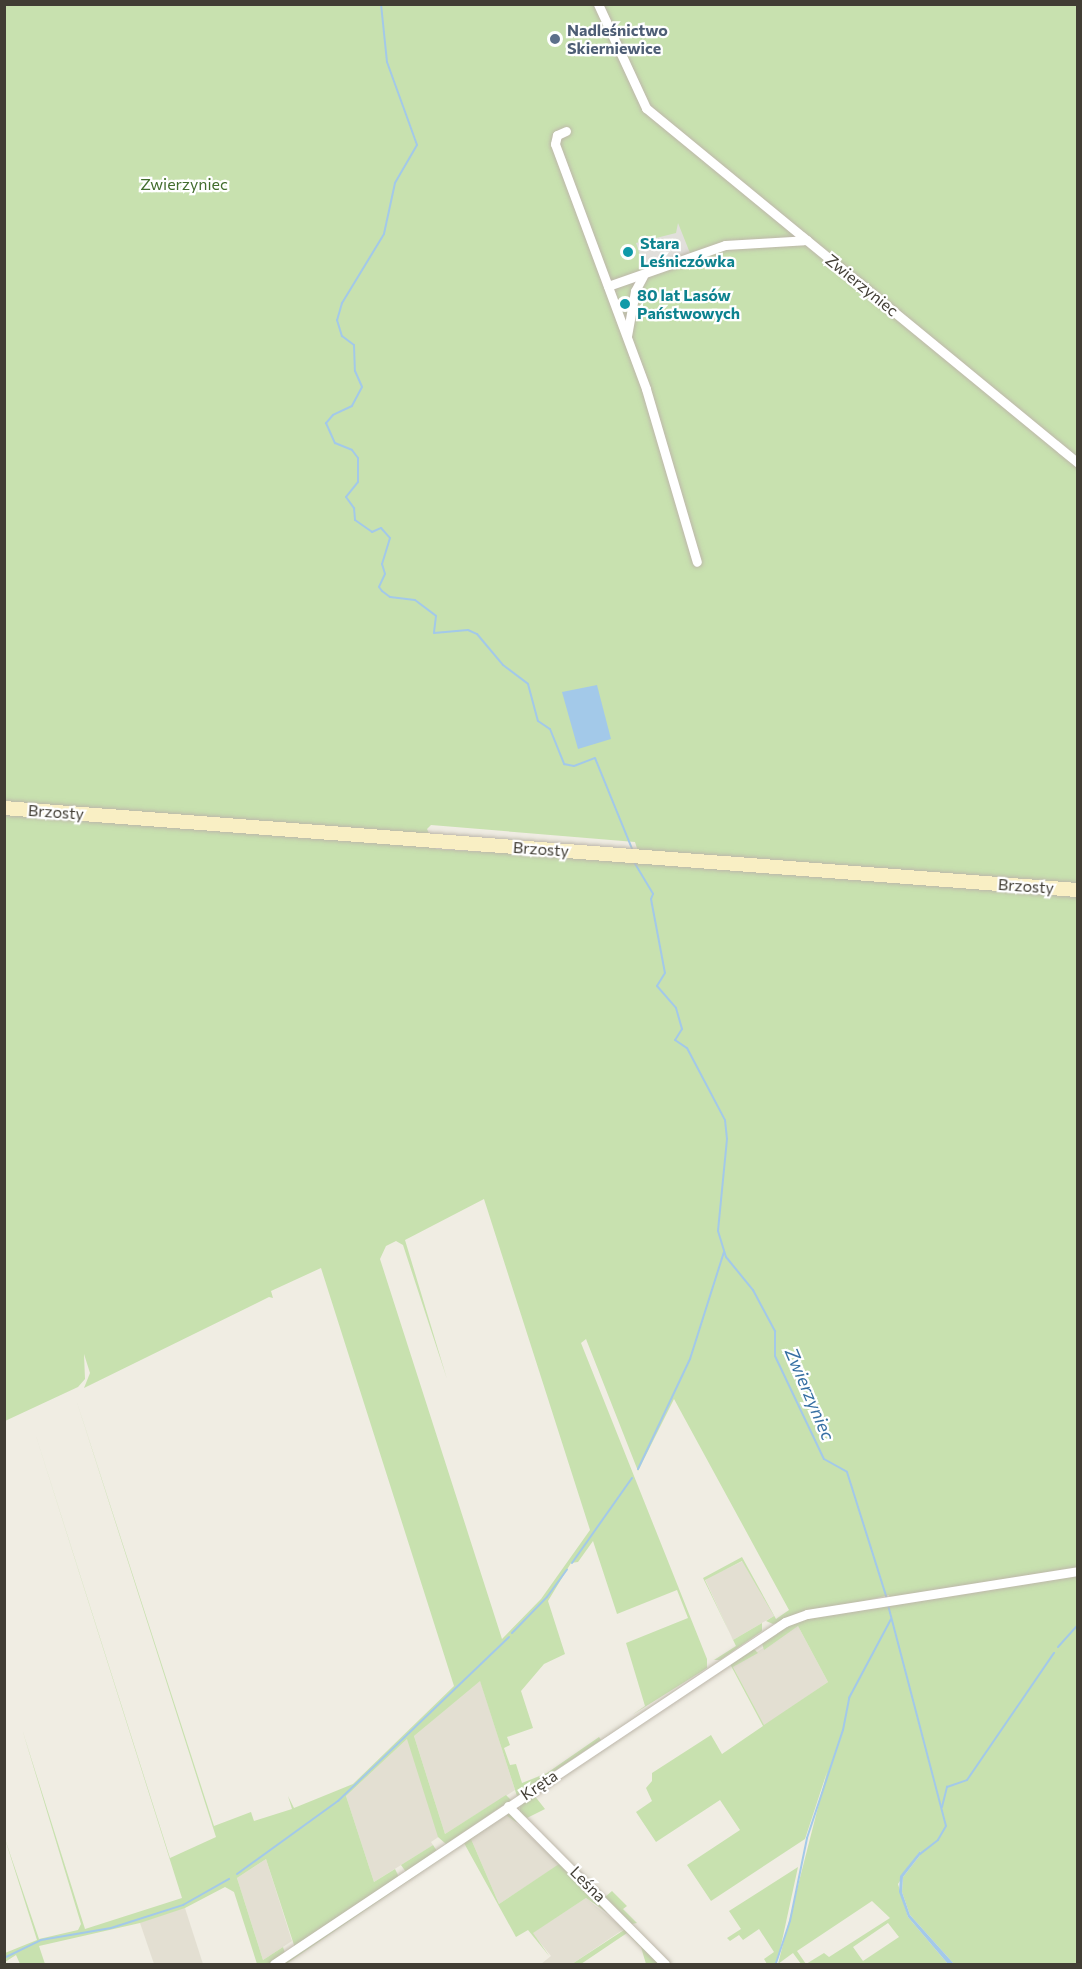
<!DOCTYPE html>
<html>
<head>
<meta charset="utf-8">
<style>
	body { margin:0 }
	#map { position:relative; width:1082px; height:1969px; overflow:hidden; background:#f0ede3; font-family:Commissioner,sans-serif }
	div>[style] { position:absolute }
	.residential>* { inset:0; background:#e3dfd2 }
	.green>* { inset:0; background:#c8e1af }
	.parking>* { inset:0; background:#e1dfdb }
	.water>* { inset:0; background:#a3c9e9 }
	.stream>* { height:2px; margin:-1px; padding:0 1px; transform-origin:1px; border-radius:1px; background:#a3c9e9 }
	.roads { filter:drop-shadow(0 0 2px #bdb7aa) drop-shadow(0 0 2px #bdb7aa) }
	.street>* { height:9px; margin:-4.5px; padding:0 4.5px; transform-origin:4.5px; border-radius:4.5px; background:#fff }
	.secondary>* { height:14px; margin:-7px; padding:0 7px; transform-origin:7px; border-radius:7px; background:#f9efc4 }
	.dots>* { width:16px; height:16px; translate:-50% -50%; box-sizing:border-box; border:3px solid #fff; border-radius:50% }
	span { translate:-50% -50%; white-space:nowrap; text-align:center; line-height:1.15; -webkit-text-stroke:4.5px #fff; paint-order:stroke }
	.service-label { font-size:16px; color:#4e5e75; font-weight:700 }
	.left { translate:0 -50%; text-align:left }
	.park-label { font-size:16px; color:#426d2d }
	.culture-label { font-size:16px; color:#0d838f; font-weight:700 }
	.street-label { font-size:16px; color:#413d34 }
	.water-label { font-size:18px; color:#3770a3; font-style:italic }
	.frame { position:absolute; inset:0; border:6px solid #413d34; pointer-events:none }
</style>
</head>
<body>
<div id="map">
	<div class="residential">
		<i style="clip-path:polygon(743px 1561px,774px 1616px,733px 1640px,705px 1579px)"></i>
		<i style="clip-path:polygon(798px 1626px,828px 1682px,764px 1726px,733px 1667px)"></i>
		<i style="clip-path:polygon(480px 1680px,515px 1790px,445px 1834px,414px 1736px)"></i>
		<i style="clip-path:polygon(408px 1738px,440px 1836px,431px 1842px,433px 1845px,374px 1882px,346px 1796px)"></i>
		<i style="clip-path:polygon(507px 1815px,560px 1864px,499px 1904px,471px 1839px)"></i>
		<i style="clip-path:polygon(266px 1859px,292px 1941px,263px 1960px,237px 1878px)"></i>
		<i style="clip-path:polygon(586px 1898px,624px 1929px,572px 1964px,541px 1964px,551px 1956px,532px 1933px)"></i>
		<i style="clip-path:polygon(184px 1905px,203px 1964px,154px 1964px,139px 1920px)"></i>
	</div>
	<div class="green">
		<i style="clip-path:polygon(evenodd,5px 5px,1077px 5px,1077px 1964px,954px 1964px,910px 1915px,902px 1892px,903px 1877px,921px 1854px,920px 1851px,898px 1884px,908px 1917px,948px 1964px,801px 1964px,793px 1953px,778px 1964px,827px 1772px,805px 1839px,711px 1901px,687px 1865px,740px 1830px,720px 1800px,656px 1842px,636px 1812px,652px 1801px,646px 1788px,652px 1781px,652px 1773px,711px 1735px,722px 1754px,763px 1726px,730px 1664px,534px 1795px,545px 1809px,527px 1818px,520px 1813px,520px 1803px,751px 1646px,758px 1653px,733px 1667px,764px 1725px,828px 1682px,798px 1626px,764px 1650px,761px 1640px,795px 1621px,892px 1604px,889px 1595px,773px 1624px,766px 1621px,774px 1616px,742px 1561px,705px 1580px,733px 1640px,762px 1623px,762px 1631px,720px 1660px,714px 1660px,736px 1646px,703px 1578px,742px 1557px,776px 1619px,789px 1610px,674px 1399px,638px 1471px,586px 1339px,581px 1343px,707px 1659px,707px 1668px,632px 1715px,645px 1706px,626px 1643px,688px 1618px,677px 1590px,617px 1614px,593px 1541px,578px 1562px,571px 1563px,548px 1601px,565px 1654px,544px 1664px,521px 1691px,533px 1728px,507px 1737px,510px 1745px,504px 1748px,510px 1765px,516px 1764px,522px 1783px,547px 1773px,599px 1737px,601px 1740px,517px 1796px,480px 1681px,414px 1736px,445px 1834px,506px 1795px,511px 1800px,446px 1844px,438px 1837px,407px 1739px,346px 1796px,374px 1882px,395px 1869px,399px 1877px,295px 1948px,266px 1859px,237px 1878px,263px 1960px,283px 1947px,285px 1953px,269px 1964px,257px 1964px,234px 1892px,225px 1887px,185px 1908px,140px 1923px,39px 1946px,45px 1964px,20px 1964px,16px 1955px,5px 1962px,5px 1953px,37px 1940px,4px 1836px,39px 1939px,78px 1930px,81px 1924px,22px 1729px,85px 1929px,182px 1898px,29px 1414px,170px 1858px,216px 1837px,74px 1393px,214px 1826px,251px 1812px,254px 1821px,292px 1809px,288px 1796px,294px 1808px,353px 1784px,454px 1686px,321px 1268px,271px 1291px,273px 1298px,269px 1297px,84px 1388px,90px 1373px,84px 1354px,85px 1379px,78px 1387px,5px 1421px,5px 5px,431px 825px,635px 842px,641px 861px,436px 849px,427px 829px,431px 825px,5px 5px,484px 1199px,590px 1530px,541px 1599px,502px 1639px,380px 1259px,386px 1246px,396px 1241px,403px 1245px,447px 1379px,405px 1240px,484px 1199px,5px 5px,872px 1901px,890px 1918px,829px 1957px,824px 1953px,806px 1964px,797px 1951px,872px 1901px,5px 5px,888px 1923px,899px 1937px,863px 1961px,853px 1947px,888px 1923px)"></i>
		<i style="clip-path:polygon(505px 1813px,511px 1814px,517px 1823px,506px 1815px,471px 1839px,499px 1904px,559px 1864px,527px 1830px,612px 1916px,586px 1898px,533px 1933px,550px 1957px,528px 1930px,516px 1937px,464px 1843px,286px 1964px,279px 1964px)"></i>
		<i style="clip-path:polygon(433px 1845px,437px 1851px,406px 1872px,401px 1865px)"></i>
		<i style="clip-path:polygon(798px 1867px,780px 1950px,775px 1964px,767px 1964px,764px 1959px,774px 1952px,759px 1929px,743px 1940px,739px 1935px,730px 1941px,727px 1938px,741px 1929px,729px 1911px)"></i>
		<i style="clip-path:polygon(612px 1891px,627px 1906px,623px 1909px,637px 1923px,632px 1924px,605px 1897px)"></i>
		<i style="clip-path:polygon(620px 1925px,660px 1964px,646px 1964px,641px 1947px,627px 1933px,581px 1964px,572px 1964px,624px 1930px)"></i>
	</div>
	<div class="parking">
		<i style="clip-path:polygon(678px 223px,690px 253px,645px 270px,636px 243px,676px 233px)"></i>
	</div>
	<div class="water">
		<i style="clip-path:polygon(597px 685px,611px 739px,578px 749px,562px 692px)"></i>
		<i style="clip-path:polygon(920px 1851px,921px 1854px,903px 1877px,902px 1892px,910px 1915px,954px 1964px,948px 1964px,908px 1917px,899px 1892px,900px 1876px)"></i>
	</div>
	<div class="stream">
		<i style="left:381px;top:4px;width:58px;rotate:84.1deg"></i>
		<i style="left:387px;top:62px;width:88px;rotate:70.1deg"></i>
		<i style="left:417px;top:145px;width:44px;rotate:120.1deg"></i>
		<i style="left:395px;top:183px;width:52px;rotate:102.2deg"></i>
		<i style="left:384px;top:234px;width:81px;rotate:121.3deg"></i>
		<i style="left:342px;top:303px;width:18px;rotate:106deg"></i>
		<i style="left:337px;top:320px;width:17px;rotate:73deg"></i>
		<i style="left:342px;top:336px;width:15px;rotate:37deg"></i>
		<i style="left:354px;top:345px;width:26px;rotate:88deg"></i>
		<i style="left:355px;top:371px;width:17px;rotate:66deg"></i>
		<i style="left:362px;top:387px;width:21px;rotate:118deg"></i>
		<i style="left:352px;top:406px;width:21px;rotate:155deg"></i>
		<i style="left:333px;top:415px;width:11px;rotate:131deg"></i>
		<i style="left:326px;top:423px;width:22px;rotate:66deg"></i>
		<i style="left:335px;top:443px;width:18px;rotate:22deg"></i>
		<i style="left:352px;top:450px;width:10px;rotate:53deg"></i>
		<i style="left:358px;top:458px;width:24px;rotate:90deg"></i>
		<i style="left:358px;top:482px;width:19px;rotate:129deg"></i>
		<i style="left:346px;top:497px;width:14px;rotate:54deg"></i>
		<i style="left:354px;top:508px;width:12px;rotate:85deg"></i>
		<i style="left:355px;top:520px;width:21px;rotate:35deg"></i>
		<i style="left:372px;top:532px;width:10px;rotate:-24deg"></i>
		<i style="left:381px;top:528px;width:13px;rotate:48deg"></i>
		<i style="left:390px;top:538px;width:27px;rotate:107deg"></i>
		<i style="left:382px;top:564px;width:10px;rotate:73deg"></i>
		<i style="left:385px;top:574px;width:14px;rotate:115deg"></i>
		<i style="left:379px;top:587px;width:5px;rotate:53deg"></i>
		<i style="left:382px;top:591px;width:10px;rotate:37deg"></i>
		<i style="left:390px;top:597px;width:25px;rotate:7deg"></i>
		<i style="left:415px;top:600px;width:26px;rotate:37deg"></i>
		<i style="left:436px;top:616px;width:17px;rotate:97deg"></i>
		<i style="left:434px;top:633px;width:34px;rotate:-5deg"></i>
		<i style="left:468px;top:630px;width:10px;rotate:24deg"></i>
		<i style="left:477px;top:634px;width:40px;rotate:50deg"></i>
		<i style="left:503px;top:665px;width:31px;rotate:37deg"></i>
		<i style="left:528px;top:684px;width:38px;rotate:75deg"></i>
		<i style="left:538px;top:721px;width:14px;rotate:34deg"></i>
		<i style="left:550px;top:729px;width:38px;rotate:68deg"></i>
		<i style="left:564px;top:764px;width:10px;rotate:11deg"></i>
		<i style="left:574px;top:766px;width:22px;rotate:-21deg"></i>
		<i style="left:595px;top:758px;width:100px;rotate:67.8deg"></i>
		<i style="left:634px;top:862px;width:37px;rotate:59deg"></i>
		<i style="left:653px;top:894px;width:5px;rotate:112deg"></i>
		<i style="left:651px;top:899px;width:75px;rotate:79.3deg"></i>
		<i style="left:665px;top:973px;width:15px;rotate:122deg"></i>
		<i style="left:657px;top:986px;width:29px;rotate:49deg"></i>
		<i style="left:676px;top:1008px;width:22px;rotate:74deg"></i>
		<i style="left:682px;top:1029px;width:13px;rotate:122deg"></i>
		<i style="left:675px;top:1040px;width:14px;rotate:34deg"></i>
		<i style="left:687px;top:1048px;width:81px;rotate:62.2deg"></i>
		<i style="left:725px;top:1120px;width:19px;rotate:84deg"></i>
		<i style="left:727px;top:1139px;width:92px;rotate:95.6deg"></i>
		<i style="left:718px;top:1231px;width:27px;rotate:73deg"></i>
		<i style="left:726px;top:1257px;width:43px;rotate:50.7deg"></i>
		<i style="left:753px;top:1290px;width:47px;rotate:61.8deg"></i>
		<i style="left:775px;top:1331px;width:25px;rotate:90deg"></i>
		<i style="left:775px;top:1356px;width:114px;rotate:64.6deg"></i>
		<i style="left:824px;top:1459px;width:26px;rotate:29deg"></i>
		<i style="left:847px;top:1472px;width:133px;rotate:72.5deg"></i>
		<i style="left:638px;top:1469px;width:122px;rotate:-64.7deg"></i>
		<i style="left:690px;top:1359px;width:112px;rotate:-72.4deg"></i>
		<i style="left:572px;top:1563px;width:104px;rotate:-54.8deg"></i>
		<i style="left:888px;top:1605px;width:228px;rotate:75.3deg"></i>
		<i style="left:946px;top:1826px;width:16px;rotate:120deg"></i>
		<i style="left:938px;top:1840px;width:23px;rotate:142deg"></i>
		<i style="left:512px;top:1633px;width:50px;rotate:-45.8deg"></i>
		<i style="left:547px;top:1597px;width:34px;rotate:-54deg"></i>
		<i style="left:1058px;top:1647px;width:30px;rotate:-48deg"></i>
		<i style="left:942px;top:1807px;width:21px;rotate:-76deg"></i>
		<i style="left:947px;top:1787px;width:21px;rotate:-19deg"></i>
		<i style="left:967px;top:1780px;width:154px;rotate:-55.6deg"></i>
		<i style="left:237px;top:1874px;width:125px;rotate:-35.9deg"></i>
		<i style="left:338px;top:1801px;width:237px;rotate:-43.8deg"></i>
		<i style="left:4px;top:1958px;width:41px;rotate:-25.9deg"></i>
		<i style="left:41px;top:1940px;width:71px;rotate:-9.7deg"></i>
		<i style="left:111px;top:1928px;width:76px;rotate:-17.7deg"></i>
		<i style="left:183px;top:1905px;width:53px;rotate:-29.5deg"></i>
		<i style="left:776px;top:1963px;width:44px;rotate:-71.6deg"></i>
		<i style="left:790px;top:1921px;width:85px;rotate:-78.4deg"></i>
		<i style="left:807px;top:1838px;width:114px;rotate:-71.6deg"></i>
		<i style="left:843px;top:1730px;width:33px;rotate:-79deg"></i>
		<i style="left:849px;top:1698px;width:89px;rotate:-62deg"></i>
	</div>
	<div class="roads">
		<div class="street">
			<i style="left:598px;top:4px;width:115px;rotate:65.2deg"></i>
			<i style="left:646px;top:108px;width:559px;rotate:39.41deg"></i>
			<i style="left:566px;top:131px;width:10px;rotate:156deg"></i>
			<i style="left:557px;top:135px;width:9px;rotate:103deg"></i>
			<i style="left:555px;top:144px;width:261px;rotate:69.6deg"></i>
			<i style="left:646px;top:389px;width:180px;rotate:73.6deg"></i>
			<i style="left:608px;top:286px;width:124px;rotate:-19.3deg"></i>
			<i style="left:725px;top:245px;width:82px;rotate:-3.5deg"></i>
			<i style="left:627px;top:336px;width:46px;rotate:-79.9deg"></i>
			<i style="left:635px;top:291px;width:17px;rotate:-62deg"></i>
			<i style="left:508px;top:1806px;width:223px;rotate:45.2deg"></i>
			<i style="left:274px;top:1964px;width:615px;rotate:-33.79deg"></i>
			<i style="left:785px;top:1622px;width:23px;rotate:-20deg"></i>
			<i style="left:807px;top:1614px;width:274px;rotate:-9deg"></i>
		</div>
		<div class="secondary">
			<i style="left:4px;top:808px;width:1077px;rotate:4.37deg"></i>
		</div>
	</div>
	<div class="dots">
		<i style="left:555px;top:39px;background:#5c6f8a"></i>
		<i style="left:628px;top:252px;background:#0f9aa8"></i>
		<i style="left:625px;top:304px;background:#0f9aa8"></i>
	</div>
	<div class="service-label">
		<span class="left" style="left:567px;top:39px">Nadleśnictwo<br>Skierniewice</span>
	</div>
	<div class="park-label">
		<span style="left:184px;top:184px">Zwierzyniec</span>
	</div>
	<div class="culture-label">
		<span class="left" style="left:640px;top:252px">Stara<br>Leśniczówka</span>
		<span class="left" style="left:637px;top:304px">80 lat Lasów<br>Państwowych</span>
	</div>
	<div class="street-label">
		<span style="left:862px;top:285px;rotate:39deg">Zwierzyniec</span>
		<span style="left:56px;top:812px;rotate:4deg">Brzosty</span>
		<span style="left:541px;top:849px;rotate:4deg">Brzosty</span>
		<span style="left:1026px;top:886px;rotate:4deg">Brzosty</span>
		<span style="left:539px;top:1785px;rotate:-34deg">Kręta</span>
		<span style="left:588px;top:1884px;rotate:45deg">Leśna</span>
	</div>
	<div class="water-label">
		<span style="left:810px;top:1394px;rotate:67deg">Zwierzyniec</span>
	</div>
	<div class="frame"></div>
</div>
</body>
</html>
